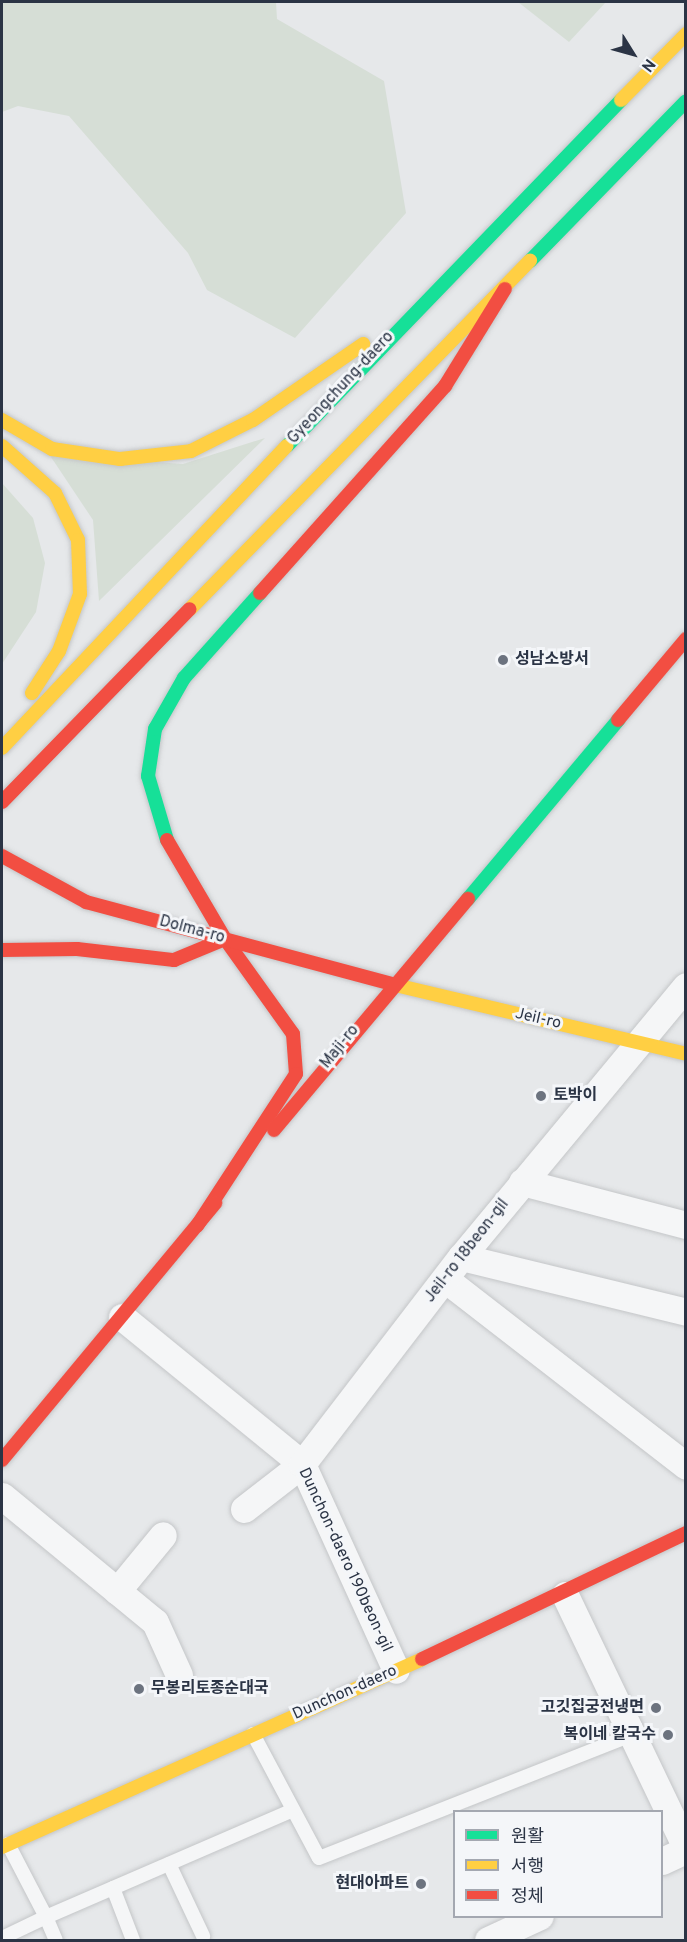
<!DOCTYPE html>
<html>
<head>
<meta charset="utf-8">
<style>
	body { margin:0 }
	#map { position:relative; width:687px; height:1942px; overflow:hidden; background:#e6e8ea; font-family:Overpass,"Noto Sans KR",sans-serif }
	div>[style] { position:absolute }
	.green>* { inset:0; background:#d6ded6 }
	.roads { filter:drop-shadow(0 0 2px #c4c6c8) drop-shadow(0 0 2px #c4c6c8) }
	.lane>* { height:14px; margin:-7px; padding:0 7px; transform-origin:7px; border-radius:7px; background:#f5f6f7 }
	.street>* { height:27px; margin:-13.5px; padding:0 13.5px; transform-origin:13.5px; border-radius:13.5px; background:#f5f6f7 }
	.fast>* { height:14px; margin:-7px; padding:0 7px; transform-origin:7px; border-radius:7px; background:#16e098 }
	.slow>* { height:14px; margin:-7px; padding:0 7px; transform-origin:7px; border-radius:7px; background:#ffcf43 }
	.jam>* { height:14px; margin:-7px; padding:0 7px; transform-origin:7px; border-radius:7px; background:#f24e42 }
	.dots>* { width:16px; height:16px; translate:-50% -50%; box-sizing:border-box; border:3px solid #f4f6f9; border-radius:50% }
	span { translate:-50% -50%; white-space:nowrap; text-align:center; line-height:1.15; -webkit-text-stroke:6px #f4f6f9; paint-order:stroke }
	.street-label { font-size:16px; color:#2b3445 }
	.poi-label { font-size:16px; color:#2b3445; font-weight:700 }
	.left { translate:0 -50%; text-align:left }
	.right { translate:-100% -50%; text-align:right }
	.frame { position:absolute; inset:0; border:3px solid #2b3445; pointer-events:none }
	.legend { position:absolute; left:453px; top:1810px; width:210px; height:108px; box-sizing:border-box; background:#f4f6f9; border:2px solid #a4a8b1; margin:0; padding:8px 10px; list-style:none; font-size:18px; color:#2b3445 }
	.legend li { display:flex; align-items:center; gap:12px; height:30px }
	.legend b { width:30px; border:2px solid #a4a8b1 }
	.north { position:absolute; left:603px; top:24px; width:60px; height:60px; -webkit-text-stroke:4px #f4f6f9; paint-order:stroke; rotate:127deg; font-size:16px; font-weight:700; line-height:24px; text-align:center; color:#2b3445 }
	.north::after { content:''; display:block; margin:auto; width:21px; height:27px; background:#2b3445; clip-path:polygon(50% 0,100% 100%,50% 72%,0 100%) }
</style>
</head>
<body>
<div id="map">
	<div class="green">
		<i style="clip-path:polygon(2px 2px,276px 2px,277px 19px,384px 81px,406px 213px,295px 338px,207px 290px,188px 253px,69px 116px,18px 106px,2px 112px)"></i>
		<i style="clip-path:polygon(518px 2px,606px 2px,569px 42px)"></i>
		<i style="clip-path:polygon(265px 438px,99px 601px,93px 520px,49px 454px,183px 464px)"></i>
		<i style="clip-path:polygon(2px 483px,33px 518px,45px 563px,36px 612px,2px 664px)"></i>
	</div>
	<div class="roads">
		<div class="lane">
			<i style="left:253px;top:1734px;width:140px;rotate:62deg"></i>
			<i style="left:319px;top:1858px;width:333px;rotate:-21.5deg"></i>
			<i style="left:8px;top:1844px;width:82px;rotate:62.5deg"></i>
			<i style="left:46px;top:1917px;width:269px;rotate:-23.4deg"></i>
			<i style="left:169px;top:1864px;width:80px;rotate:64.7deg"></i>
			<i style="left:113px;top:1888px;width:56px;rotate:69deg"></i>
			<i style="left:2px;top:1938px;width:49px;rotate:-25.5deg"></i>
			<i style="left:46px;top:1917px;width:25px;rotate:67deg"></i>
		</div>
		<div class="street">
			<i style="left:522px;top:1182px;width:170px;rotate:14.7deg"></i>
			<i style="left:461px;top:1257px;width:232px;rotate:13.7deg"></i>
			<i style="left:445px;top:1279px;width:305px;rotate:37.8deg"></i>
			<i style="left:122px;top:1317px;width:232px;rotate:39.2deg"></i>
			<i style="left:302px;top:1464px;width:226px;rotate:65.5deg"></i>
			<i style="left:2px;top:1496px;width:198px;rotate:39.5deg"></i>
			<i style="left:155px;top:1622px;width:58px;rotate:65.6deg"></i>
			<i style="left:244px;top:1509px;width:73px;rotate:-37.8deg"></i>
			<i style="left:302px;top:1464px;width:261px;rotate:-52.5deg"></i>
			<i style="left:461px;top:1257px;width:352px;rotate:-50.3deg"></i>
			<i style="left:117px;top:1591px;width:72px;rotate:-50.6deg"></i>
			<i style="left:565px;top:1595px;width:280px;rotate:64.4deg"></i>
			<i style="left:662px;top:1861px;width:26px;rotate:-25deg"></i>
			<i style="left:488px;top:1940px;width:57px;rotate:-24.8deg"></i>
		</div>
		<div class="fast">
			<i style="left:530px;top:261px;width:223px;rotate:-45.7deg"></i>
			<i style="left:287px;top:446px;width:481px;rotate:-46deg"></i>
			<i style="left:167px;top:840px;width:67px;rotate:-106.5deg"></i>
			<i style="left:148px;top:776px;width:48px;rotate:-81.5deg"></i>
			<i style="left:155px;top:729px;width:59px;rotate:-60.4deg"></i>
			<i style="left:184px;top:678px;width:114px;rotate:-48.2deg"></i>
			<i style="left:468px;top:899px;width:234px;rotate:-50deg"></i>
		</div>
		<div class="slow">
			<i style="left:621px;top:100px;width:93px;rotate:-45.4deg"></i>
			<i style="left:2px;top:420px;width:58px;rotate:30.1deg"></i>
			<i style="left:52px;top:449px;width:69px;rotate:8.4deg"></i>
			<i style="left:120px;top:459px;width:71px;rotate:-6.4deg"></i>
			<i style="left:191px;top:451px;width:69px;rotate:-26.6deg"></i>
			<i style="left:253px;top:420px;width:134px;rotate:-34.6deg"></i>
			<i style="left:2px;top:446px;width:71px;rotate:41.6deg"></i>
			<i style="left:55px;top:493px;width:52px;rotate:63.9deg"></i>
			<i style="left:78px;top:540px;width:54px;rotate:87.9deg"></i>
			<i style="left:80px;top:594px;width:61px;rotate:110.2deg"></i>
			<i style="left:59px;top:651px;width:50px;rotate:122.7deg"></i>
			<i style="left:190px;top:609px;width:487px;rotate:-45.7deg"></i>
			<i style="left:2px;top:748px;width:415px;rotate:-46.7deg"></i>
			<i style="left:391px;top:984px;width:303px;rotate:13.3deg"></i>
			<i style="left:2px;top:1847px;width:460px;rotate:-24.1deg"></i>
		</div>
		<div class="jam">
			<i style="left:260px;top:593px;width:278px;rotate:-48.2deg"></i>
			<i style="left:445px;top:386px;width:114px;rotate:-58.3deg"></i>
			<i style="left:618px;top:720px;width:106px;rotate:-50deg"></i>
			<i style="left:2px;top:802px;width:269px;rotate:-45.8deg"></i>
			<i style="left:167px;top:840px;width:115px;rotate:59.6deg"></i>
			<i style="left:225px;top:939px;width:117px;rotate:54.4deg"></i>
			<i style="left:293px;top:1034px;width:40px;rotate:85.7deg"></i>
			<i style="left:296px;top:1074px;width:181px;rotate:123.1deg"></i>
			<i style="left:2px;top:856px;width:96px;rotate:28.7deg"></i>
			<i style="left:86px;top:902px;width:316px;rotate:15deg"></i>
			<i style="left:2px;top:950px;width:75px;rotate:-0.8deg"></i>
			<i style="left:77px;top:949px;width:98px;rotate:6.5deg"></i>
			<i style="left:174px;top:960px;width:55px;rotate:-22.4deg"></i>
			<i style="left:274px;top:1130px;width:302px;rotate:-50deg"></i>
			<i style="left:2px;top:1460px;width:334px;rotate:-50.3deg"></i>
			<i style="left:422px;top:1659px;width:293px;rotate:-25.5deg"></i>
		</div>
	</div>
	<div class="dots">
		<i style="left:503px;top:660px;background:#6c737f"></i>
		<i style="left:541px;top:1096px;background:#6c737f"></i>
		<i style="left:139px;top:1689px;background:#6c737f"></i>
		<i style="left:656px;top:1708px;background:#6c737f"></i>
		<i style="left:668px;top:1735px;background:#6c737f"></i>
		<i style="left:421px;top:1884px;background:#6c737f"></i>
	</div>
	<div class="street-label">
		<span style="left:341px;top:388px;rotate:-47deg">Gyeongchung-daero</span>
		<span style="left:192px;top:930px;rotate:15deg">Dolma-ro</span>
		<span style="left:538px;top:1019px;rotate:13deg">Jeil-ro</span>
		<span style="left:340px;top:1047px;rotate:-51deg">Maji-ro</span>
		<span style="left:467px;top:1251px;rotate:-52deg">Jeil-ro 18beon-gil</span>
		<span style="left:345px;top:1560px;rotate:65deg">Dunchon-daero 190beon-gil</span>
		<span style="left:345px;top:1693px;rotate:-24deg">Dunchon-daero</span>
	</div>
	<div class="poi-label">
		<span class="left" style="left:515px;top:660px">성남소방서</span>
		<span class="left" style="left:553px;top:1096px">토박이</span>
		<span class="left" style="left:151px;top:1689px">무봉리토종순대국</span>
		<span class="right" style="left:644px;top:1708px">고깃집궁전냉면</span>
		<span class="right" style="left:656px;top:1735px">복이네 칼국수</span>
		<span class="right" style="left:409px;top:1884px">현대아파트</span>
	</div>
	<div class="frame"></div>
	<ul class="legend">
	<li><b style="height:8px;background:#16e098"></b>원활</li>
	<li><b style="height:8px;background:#ffcf43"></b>서행</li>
	<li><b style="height:8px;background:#f24e42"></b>정체</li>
	</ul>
	<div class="north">N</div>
</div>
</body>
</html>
